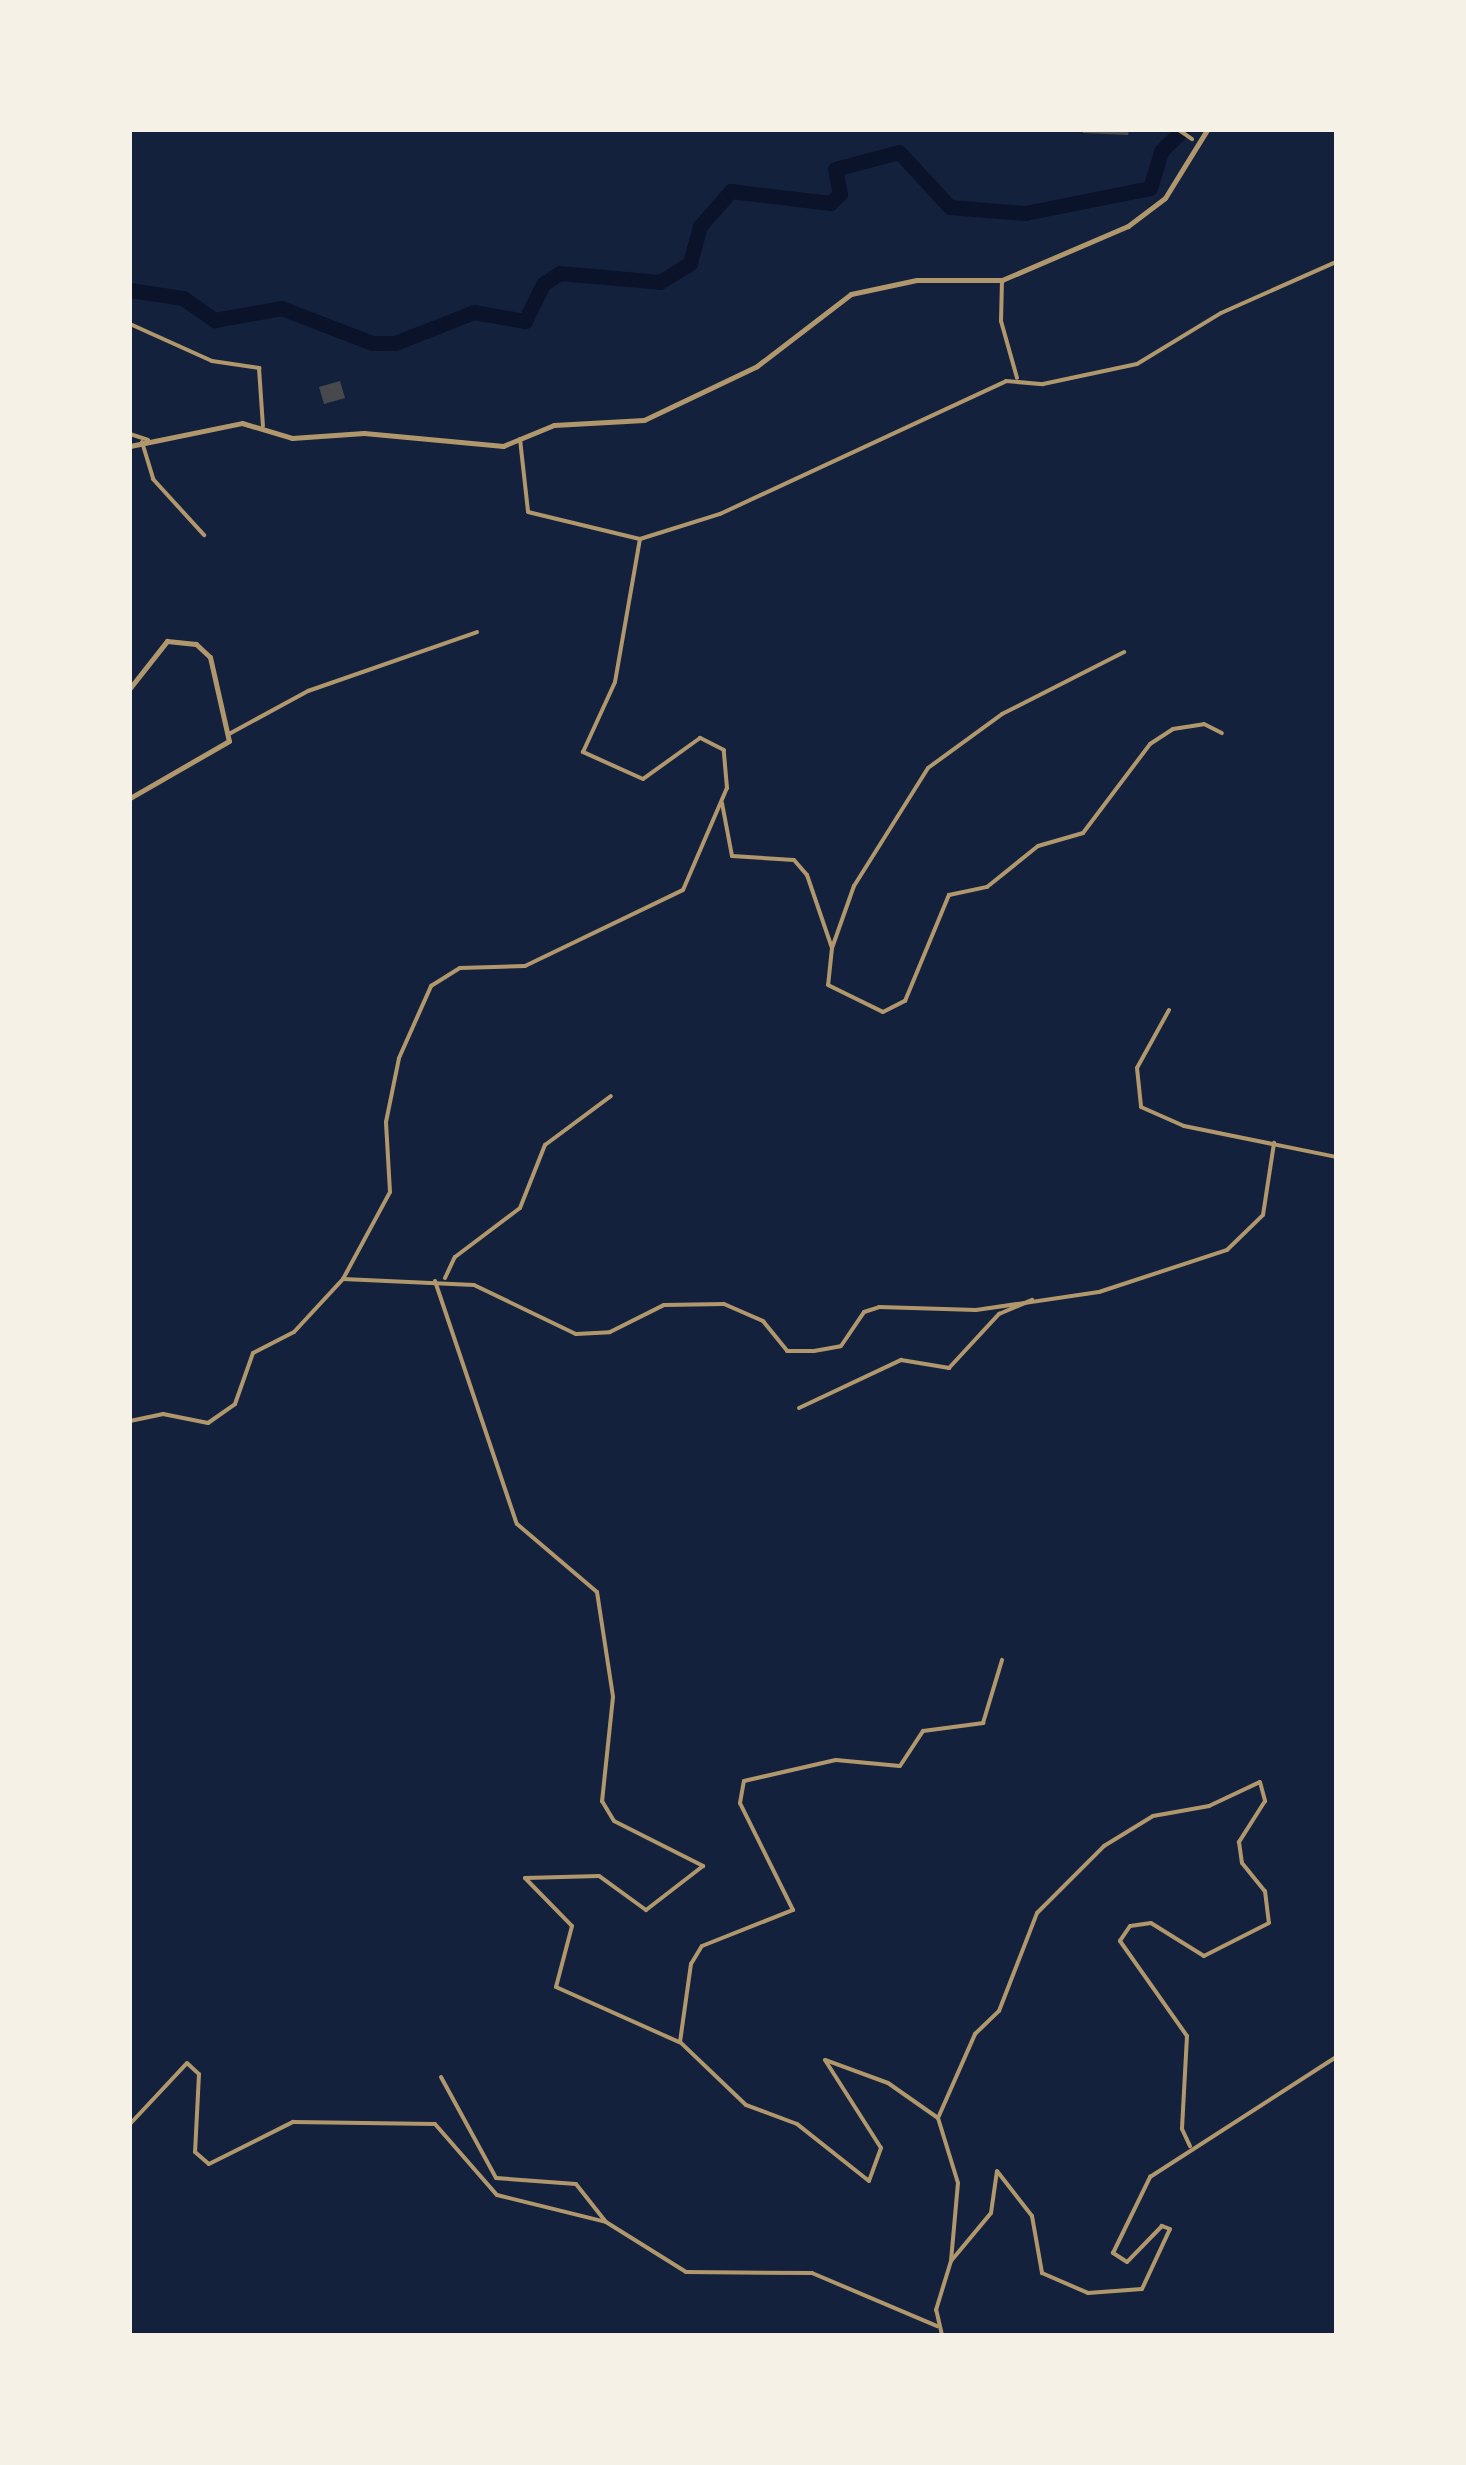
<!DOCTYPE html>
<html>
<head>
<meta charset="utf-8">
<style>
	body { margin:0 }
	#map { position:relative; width:1466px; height:2465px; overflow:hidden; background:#14213d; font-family:Raleway,sans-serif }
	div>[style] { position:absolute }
	.river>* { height:15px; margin:-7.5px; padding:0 7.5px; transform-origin:7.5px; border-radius:7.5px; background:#0b132b }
	.building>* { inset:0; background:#48494c }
	.minor>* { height:4px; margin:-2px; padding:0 2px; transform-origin:2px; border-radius:2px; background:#b1986c }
	.tertiary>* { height:5px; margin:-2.5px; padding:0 2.5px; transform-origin:2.5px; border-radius:2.5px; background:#b1986c }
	span { translate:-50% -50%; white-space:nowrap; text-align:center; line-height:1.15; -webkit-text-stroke:9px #f6f1e7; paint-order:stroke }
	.frame { position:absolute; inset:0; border:132px solid #f6f1e7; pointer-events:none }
</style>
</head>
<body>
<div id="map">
	<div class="river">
		<i style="left:130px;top:290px;width:54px;rotate:8.6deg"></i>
		<i style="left:183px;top:298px;width:39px;rotate:35deg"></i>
		<i style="left:215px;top:320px;width:67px;rotate:-10.3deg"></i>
		<i style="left:281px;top:308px;width:97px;rotate:21deg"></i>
		<i style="left:372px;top:343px;width:23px"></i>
		<i style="left:395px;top:343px;width:85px;rotate:-21.4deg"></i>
		<i style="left:474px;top:312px;width:52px;rotate:10deg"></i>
		<i style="left:525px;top:321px;width:41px;rotate:-64.1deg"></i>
		<i style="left:543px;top:284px;width:20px;rotate:-33deg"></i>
		<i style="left:560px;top:273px;width:100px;rotate:5.1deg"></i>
		<i style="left:660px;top:282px;width:36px;rotate:-32deg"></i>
		<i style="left:690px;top:263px;width:38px;rotate:-75deg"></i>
		<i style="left:700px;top:226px;width:47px;rotate:-48.5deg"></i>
		<i style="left:731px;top:191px;width:100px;rotate:6.9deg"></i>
		<i style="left:830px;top:203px;width:13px;rotate:-42deg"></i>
		<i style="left:840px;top:194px;width:25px;rotate:-101deg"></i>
		<i style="left:835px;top:169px;width:66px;rotate:-14.9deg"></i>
		<i style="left:899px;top:152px;width:75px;rotate:47.2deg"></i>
		<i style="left:950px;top:207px;width:75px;rotate:4.6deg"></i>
		<i style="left:1025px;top:213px;width:127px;rotate:-11.3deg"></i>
		<i style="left:1150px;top:188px;width:39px;rotate:-73deg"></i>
		<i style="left:1161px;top:151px;width:30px;rotate:-44deg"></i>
	</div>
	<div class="building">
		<i style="clip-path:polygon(1083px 130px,1129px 130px,1128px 135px,1083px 133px)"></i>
		<i style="clip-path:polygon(340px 381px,345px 398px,324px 404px,319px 387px)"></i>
	</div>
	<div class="minor">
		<i style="left:1179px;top:130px;width:16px;rotate:35deg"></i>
		<i style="left:1002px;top:280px;width:41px;rotate:91.4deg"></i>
		<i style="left:1001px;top:321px;width:59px;rotate:74.3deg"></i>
		<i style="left:130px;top:324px;width:90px;rotate:24.3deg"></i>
		<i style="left:212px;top:361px;width:48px;rotate:8.5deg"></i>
		<i style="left:259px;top:368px;width:58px;rotate:86.1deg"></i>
		<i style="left:130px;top:434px;width:19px;rotate:18deg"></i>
		<i style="left:520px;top:439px;width:73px;rotate:83.7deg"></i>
		<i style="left:528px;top:512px;width:115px;rotate:13.6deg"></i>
		<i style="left:640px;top:539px;width:84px;rotate:-17.4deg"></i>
		<i style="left:720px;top:514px;width:315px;rotate:-24.9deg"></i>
		<i style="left:1006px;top:381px;width:37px;rotate:5deg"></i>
		<i style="left:1043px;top:384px;width:96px;rotate:-12deg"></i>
		<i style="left:1137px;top:364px;width:98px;rotate:-31.3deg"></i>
		<i style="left:1221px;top:313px;width:126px;rotate:-23.9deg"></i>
		<i style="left:142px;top:442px;width:39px;rotate:73deg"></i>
		<i style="left:153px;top:479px;width:76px;rotate:47.7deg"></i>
		<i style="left:229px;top:734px;width:90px;rotate:-28.6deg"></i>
		<i style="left:308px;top:691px;width:179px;rotate:-19.2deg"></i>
		<i style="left:722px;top:803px;width:54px;rotate:79.3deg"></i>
		<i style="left:732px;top:856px;width:62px;rotate:3.7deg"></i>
		<i style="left:794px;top:860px;width:20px;rotate:49deg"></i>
		<i style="left:807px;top:875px;width:77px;rotate:71.1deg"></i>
		<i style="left:832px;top:948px;width:37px;rotate:96deg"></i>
		<i style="left:828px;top:985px;width:61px;rotate:26.1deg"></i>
		<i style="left:883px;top:1012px;width:25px;rotate:-27deg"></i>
		<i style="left:905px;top:1001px;width:115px;rotate:-67.5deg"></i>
		<i style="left:949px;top:895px;width:39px;rotate:-12deg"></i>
		<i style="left:987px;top:887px;width:65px;rotate:-38.8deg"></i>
		<i style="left:1038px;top:846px;width:47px;rotate:-16.1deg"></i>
		<i style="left:1083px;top:833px;width:111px;rotate:-53deg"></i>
		<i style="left:1150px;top:744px;width:27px;rotate:-33deg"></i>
		<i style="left:1173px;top:729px;width:31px;rotate:-9deg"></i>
		<i style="left:1204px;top:724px;width:20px;rotate:27deg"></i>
		<i style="left:832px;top:948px;width:66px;rotate:-70.5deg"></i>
		<i style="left:854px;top:886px;width:139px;rotate:-57.9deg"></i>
		<i style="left:928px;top:768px;width:92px;rotate:-36.1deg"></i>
		<i style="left:1002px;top:714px;width:137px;rotate:-26.9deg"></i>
		<i style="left:1169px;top:1010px;width:66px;rotate:118.9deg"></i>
		<i style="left:1137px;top:1068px;width:39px;rotate:84deg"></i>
		<i style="left:1141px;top:1107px;width:47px;rotate:23.8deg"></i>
		<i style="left:1184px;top:1126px;width:155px;rotate:11.5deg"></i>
		<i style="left:445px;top:1278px;width:23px;rotate:-65deg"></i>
		<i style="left:455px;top:1257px;width:81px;rotate:-37deg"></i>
		<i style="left:520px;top:1208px;width:68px;rotate:-68.4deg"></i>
		<i style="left:545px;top:1145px;width:82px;rotate:-36.6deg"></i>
		<i style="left:343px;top:1279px;width:131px;rotate:2.6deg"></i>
		<i style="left:474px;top:1285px;width:113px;rotate:25.7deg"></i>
		<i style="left:576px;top:1334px;width:34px;rotate:-3deg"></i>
		<i style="left:610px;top:1332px;width:60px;rotate:-26.6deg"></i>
		<i style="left:664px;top:1305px;width:60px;rotate:-1deg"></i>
		<i style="left:724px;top:1304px;width:43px;rotate:23.6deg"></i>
		<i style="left:763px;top:1321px;width:38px;rotate:51deg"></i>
		<i style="left:787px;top:1351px;width:27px"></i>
		<i style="left:814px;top:1351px;width:27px;rotate:-10deg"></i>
		<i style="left:841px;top:1346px;width:41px;rotate:-55.9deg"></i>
		<i style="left:864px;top:1312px;width:16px;rotate:-18deg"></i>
		<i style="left:879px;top:1307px;width:97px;rotate:1.8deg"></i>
		<i style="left:976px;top:1310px;width:124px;rotate:-8.3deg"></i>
		<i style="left:1099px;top:1292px;width:135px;rotate:-18.2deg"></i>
		<i style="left:1227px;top:1250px;width:50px;rotate:-44.2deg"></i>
		<i style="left:1263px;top:1215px;width:73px;rotate:-81.3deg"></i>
		<i style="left:435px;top:1281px;width:256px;rotate:71.4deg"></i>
		<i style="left:517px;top:1524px;width:105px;rotate:40.4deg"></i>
		<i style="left:597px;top:1592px;width:106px;rotate:81.3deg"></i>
		<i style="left:613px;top:1697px;width:105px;rotate:96deg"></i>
		<i style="left:602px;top:1801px;width:23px;rotate:59deg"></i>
		<i style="left:614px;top:1821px;width:100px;rotate:26.8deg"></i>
		<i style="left:703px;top:1866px;width:72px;rotate:142.3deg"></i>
		<i style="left:646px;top:1910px;width:58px;rotate:-144.1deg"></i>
		<i style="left:599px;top:1876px;width:74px;rotate:178.5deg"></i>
		<i style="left:525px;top:1878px;width:67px;rotate:45.6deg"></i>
		<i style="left:572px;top:1926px;width:63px;rotate:104.7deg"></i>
		<i style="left:556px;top:1987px;width:135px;rotate:24.1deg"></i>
		<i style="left:799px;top:1408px;width:113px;rotate:-25.2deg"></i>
		<i style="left:901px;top:1360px;width:49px;rotate:9.5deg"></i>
		<i style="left:949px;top:1368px;width:74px;rotate:-47.2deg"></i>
		<i style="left:999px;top:1314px;width:36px;rotate:-23deg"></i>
		<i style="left:130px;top:1421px;width:34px;rotate:-12deg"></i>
		<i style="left:163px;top:1414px;width:46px;rotate:11.3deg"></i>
		<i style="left:208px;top:1423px;width:33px;rotate:-35deg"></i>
		<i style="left:235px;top:1404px;width:54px;rotate:-70.6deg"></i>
		<i style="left:253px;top:1353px;width:46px;rotate:-27.1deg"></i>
		<i style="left:294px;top:1332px;width:72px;rotate:-47.2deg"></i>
		<i style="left:343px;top:1279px;width:99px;rotate:-61.6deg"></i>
		<i style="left:390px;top:1192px;width:70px;rotate:-93.3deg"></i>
		<i style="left:386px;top:1122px;width:65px;rotate:-78.5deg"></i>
		<i style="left:399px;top:1058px;width:79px;rotate:-66deg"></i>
		<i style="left:431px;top:986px;width:34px;rotate:-32deg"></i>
		<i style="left:460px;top:968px;width:65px;rotate:-1.8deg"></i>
		<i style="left:525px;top:966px;width:175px;rotate:-25.7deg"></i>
		<i style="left:683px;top:890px;width:111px;rotate:-66.7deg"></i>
		<i style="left:727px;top:788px;width:38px;rotate:-95deg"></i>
		<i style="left:724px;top:750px;width:27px;rotate:-153deg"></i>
		<i style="left:700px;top:738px;width:70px;rotate:144.3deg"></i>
		<i style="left:643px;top:779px;width:66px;rotate:-155.8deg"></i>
		<i style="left:583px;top:752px;width:77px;rotate:-65.4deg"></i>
		<i style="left:615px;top:682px;width:145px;rotate:-80.1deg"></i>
		<i style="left:441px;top:2077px;width:115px;rotate:61.4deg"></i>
		<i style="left:496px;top:2178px;width:80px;rotate:4.3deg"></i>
		<i style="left:576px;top:2184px;width:48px;rotate:51.7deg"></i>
		<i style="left:938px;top:2118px;width:92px;rotate:-66.2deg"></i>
		<i style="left:975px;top:2034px;width:33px;rotate:-44deg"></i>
		<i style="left:999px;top:2011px;width:105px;rotate:-68.8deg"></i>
		<i style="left:1037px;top:1913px;width:95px;rotate:-45deg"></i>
		<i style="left:1104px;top:1846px;width:57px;rotate:-31.5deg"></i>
		<i style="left:1153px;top:1816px;width:57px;rotate:-10.1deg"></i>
		<i style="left:1209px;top:1806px;width:56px;rotate:-25.2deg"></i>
		<i style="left:1260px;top:1782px;width:20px;rotate:75deg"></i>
		<i style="left:1265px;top:1801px;width:49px;rotate:122.4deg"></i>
		<i style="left:1239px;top:1842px;width:21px;rotate:82deg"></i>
		<i style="left:1242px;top:1863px;width:36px;rotate:51deg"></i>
		<i style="left:1265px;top:1891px;width:32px;rotate:83deg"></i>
		<i style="left:1269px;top:1923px;width:73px;rotate:153.1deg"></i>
		<i style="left:1204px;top:1956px;width:62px;rotate:-148.1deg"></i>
		<i style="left:1151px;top:1923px;width:21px;rotate:172deg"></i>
		<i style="left:1130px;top:1926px;width:18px;rotate:124deg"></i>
		<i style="left:1120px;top:1941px;width:116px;rotate:54.8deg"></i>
		<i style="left:1187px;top:2036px;width:93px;rotate:93.1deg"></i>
		<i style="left:1182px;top:2129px;width:19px;rotate:65deg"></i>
		<i style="left:130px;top:2124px;width:83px;rotate:-46.9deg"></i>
		<i style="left:187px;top:2063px;width:16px;rotate:43deg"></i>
		<i style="left:199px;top:2074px;width:78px;rotate:92.9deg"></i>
		<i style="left:195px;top:2152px;width:18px;rotate:41deg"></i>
		<i style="left:209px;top:2164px;width:94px;rotate:-26.6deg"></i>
		<i style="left:293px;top:2122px;width:142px;rotate:0.8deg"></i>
		<i style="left:435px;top:2124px;width:94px;rotate:48.9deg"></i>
		<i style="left:497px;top:2195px;width:112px;rotate:13.9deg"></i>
		<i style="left:606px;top:2222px;width:94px;rotate:32deg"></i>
		<i style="left:686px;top:2272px;width:126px;rotate:0.5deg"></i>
		<i style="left:812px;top:2273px;width:136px;rotate:23deg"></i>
		<i style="left:951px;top:2261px;width:78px;rotate:-84.9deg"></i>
		<i style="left:958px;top:2183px;width:68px;rotate:-107.1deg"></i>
		<i style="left:938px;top:2118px;width:61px;rotate:-145deg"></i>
		<i style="left:888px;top:2083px;width:67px;rotate:-159.9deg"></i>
		<i style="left:825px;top:2060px;width:104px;rotate:57.5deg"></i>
		<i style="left:881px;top:2148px;width:35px;rotate:110deg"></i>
		<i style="left:869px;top:2181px;width:92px;rotate:-141.6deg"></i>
		<i style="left:797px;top:2124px;width:54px;rotate:-159.6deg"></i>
		<i style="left:746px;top:2105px;width:91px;rotate:-136.3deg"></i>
		<i style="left:680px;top:2042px;width:79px;rotate:-82deg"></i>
		<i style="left:691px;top:1964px;width:21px;rotate:-59deg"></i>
		<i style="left:702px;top:1946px;width:98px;rotate:-21.6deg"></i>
		<i style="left:793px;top:1910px;width:119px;rotate:-116.4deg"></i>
		<i style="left:740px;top:1803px;width:22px;rotate:-80deg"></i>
		<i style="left:744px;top:1781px;width:94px;rotate:-12.9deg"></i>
		<i style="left:836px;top:1760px;width:64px;rotate:5.4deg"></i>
		<i style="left:900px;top:1766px;width:42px;rotate:-56.7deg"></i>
		<i style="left:923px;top:1731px;width:61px;rotate:-7.6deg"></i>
		<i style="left:983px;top:1723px;width:66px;rotate:-73.2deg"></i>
		<i style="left:942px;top:2335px;width:26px;rotate:-103deg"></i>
		<i style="left:936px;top:2310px;width:51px;rotate:-73deg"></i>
		<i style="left:951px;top:2261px;width:62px;rotate:-50.2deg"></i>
		<i style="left:991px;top:2213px;width:42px;rotate:-81.9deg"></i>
		<i style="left:997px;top:2171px;width:57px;rotate:52.1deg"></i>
		<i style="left:1032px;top:2216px;width:58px;rotate:80deg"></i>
		<i style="left:1042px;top:2273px;width:50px;rotate:23.5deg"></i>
		<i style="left:1088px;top:2293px;width:54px;rotate:-4.2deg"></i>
		<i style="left:1142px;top:2289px;width:66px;rotate:-65deg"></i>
		<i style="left:1170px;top:2229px;width:9px;rotate:-159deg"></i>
		<i style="left:1162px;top:2226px;width:50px;rotate:134.2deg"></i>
		<i style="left:1127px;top:2262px;width:17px;rotate:-147deg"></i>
		<i style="left:1113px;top:2253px;width:85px;rotate:-64deg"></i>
		<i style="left:1150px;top:2177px;width:221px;rotate:-32.8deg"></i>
	</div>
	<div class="tertiary">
		<i style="left:130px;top:446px;width:114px;rotate:-11.6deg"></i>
		<i style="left:242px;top:423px;width:52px;rotate:16.7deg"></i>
		<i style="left:292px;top:438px;width:72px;rotate:-4deg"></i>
		<i style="left:364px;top:433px;width:140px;rotate:5.3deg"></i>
		<i style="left:503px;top:446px;width:55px;rotate:-22.4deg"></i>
		<i style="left:554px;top:425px;width:90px;rotate:-3.2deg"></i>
		<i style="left:644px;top:420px;width:125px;rotate:-25.5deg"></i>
		<i style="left:757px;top:366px;width:118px;rotate:-37.5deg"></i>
		<i style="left:851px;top:294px;width:67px;rotate:-12deg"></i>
		<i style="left:917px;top:280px;width:85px"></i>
		<i style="left:1002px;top:280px;width:137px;rotate:-23.2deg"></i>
		<i style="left:1128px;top:226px;width:46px;rotate:-37.1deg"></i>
		<i style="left:1165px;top:198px;width:80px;rotate:-58.3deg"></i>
		<i style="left:130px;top:688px;width:60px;rotate:-51.8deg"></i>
		<i style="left:167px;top:641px;width:29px;rotate:6deg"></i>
		<i style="left:196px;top:644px;width:19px;rotate:43deg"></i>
		<i style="left:210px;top:657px;width:86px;rotate:77.3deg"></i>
		<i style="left:229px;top:741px;width:114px;rotate:150.1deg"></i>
	</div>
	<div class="frame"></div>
</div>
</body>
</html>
